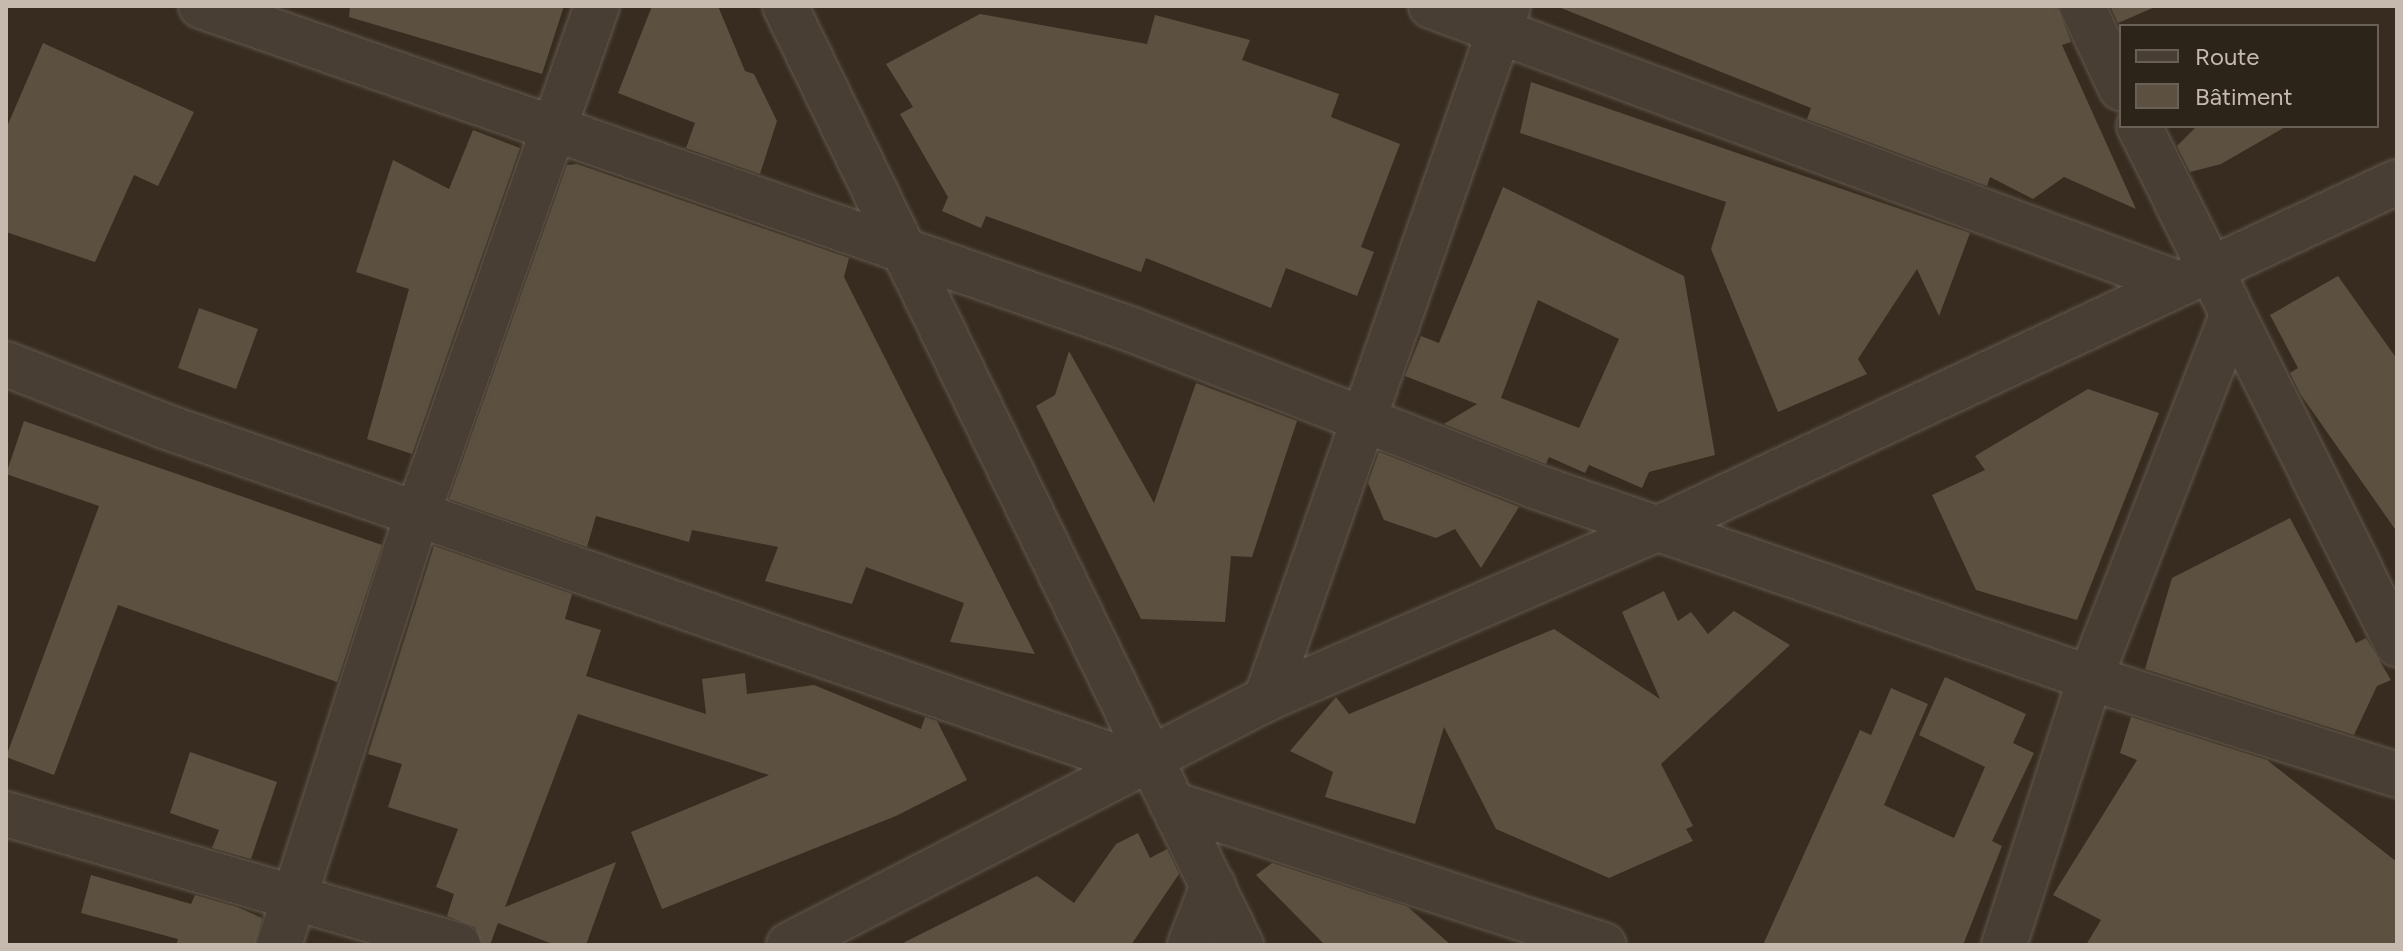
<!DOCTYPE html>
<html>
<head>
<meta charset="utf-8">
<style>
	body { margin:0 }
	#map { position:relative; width:2403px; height:951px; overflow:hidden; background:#372c1f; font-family:Figtree,sans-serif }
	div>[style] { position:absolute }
	.building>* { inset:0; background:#5c5040 }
	.roads { filter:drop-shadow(0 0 2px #63594d) drop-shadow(0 0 2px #63594d) }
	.minor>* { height:44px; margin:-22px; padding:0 22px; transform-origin:22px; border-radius:22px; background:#483e33 }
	span { translate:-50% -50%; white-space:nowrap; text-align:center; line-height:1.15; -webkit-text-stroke:6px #2c2319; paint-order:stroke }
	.frame { position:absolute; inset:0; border:8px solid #c5baad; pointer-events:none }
	.legend { position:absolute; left:2119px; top:24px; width:260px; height:104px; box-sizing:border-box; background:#2c2319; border:2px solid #695f54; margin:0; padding:10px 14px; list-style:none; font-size:24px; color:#c5baad }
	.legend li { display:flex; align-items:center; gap:16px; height:40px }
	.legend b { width:40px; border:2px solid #695f54 }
</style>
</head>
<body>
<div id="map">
	<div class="building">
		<i style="clip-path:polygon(350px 6px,564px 6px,542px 74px,349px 17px)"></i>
		<i style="clip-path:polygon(652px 6px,718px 6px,745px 71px,754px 74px,777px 121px,760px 174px,686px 148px,695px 123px,618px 93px)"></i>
		<i style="clip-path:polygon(1556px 6px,2057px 6px,2071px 42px,2062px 45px,2136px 209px,2064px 177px,2033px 199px,1990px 177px,1987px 186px,1807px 119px,1811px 108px)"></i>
		<i style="clip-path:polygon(2110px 6px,2155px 6px,2155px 7px,2118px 23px)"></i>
		<i style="clip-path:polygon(980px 14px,1147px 44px,1155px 15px,1250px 40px,1242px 60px,1339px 94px,1331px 117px,1400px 144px,1361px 247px,1374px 252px,1357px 296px,1286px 268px,1271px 308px,1146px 258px,1141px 272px,986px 216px,981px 228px,942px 211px,948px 197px,900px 114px,913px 107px,886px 64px)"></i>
		<i style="clip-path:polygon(43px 43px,194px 112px,158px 186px,134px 175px,95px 262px,6px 232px,6px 129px)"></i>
		<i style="clip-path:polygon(1531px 82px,1970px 233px,1939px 316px,1917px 269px,1858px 359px,1867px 374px,1778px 412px,1711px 249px,1726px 202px,1520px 133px)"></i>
		<i style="clip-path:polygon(2197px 126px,2287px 126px,2221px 164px,2190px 172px,2177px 146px)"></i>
		<i style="clip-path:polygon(473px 130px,520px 148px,412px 454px,367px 439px,409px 289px,356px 272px,393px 160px,449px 189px)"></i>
		<i style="clip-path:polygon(577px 164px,849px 258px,844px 277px,1035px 654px,950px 642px,964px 603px,866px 567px,852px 604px,765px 581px,778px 547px,692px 530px,689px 542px,596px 516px,587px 547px,449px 499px,567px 165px)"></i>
		<i style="clip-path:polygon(evenodd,1503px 187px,1684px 276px,1715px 455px,1649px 472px,1642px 488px,1589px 465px,1585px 473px,1549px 457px,1546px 464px,1444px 424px,1477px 404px,1405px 376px,1421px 336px,1439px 343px,1503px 187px,1538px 300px,1619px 339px,1579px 428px,1501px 398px,1538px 300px)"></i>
		<i style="clip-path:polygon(2338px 276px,2397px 359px,2397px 532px,2301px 395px,2290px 373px,2298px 368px,2270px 315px)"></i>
		<i style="clip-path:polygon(199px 308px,258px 329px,236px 389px,178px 368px)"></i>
		<i style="clip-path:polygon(1069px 351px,1154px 503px,1196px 383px,1297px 421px,1252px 557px,1231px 556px,1225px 622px,1141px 619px,1036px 406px,1055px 395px)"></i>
		<i style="clip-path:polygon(2088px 389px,2159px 413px,2077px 620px,1976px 590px,1932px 495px,1985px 470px,1975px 456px)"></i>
		<i style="clip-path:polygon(24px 421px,382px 545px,337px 682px,118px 605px,54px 775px,6px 757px,99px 506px,6px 474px)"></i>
		<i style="clip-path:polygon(1379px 452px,1519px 507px,1481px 568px,1455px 529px,1436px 538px,1384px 520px,1368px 483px)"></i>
		<i style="clip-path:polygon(2290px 518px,2356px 643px,2366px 638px,2391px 680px,2377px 686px,2354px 735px,2145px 669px,2172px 578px)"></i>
		<i style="clip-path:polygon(434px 546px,572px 594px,565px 619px,601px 630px,586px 676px,706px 714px,702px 679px,745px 673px,747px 694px,814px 685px,921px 729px,925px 717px,937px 721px,967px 780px,896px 816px,662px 909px,631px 832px,769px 775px,578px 714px,505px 907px,616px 862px,586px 945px,555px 945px,498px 923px,490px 945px,482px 945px,475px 927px,447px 916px,454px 894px,436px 887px,458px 829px,388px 807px,402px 764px,368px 754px)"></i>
		<i style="clip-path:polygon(1664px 591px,1678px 621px,1691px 612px,1708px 634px,1734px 611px,1790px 645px,1661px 764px,1693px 826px,1686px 829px,1693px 841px,1609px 878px,1496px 829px,1444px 727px,1415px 824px,1325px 797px,1333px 772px,1290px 751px,1336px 697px,1349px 714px,1554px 629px,1660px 699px,1622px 612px)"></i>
		<i style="clip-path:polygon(1945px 677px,2026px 714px,2013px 743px,2034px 753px,1992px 841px,2002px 846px,1963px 945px,1763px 945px,1860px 730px,1871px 735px,1891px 688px,1928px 704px,1884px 805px,1954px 838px,1985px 767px,1919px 735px)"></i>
		<i style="clip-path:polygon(2131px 717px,2267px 760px,2397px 862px,2397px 945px,2086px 945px,2101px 920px,2053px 895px,2137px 760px,2120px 753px)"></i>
		<i style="clip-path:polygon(190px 752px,277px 782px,251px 859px,212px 848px,219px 830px,170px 813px)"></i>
		<i style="clip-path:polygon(1138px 833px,1150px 858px,1167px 849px,1179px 874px,1131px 945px,899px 945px,1037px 876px,1074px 903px,1116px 844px)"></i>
		<i style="clip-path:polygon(1272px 863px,1408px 907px,1451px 945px,1325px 945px,1256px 875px)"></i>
		<i style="clip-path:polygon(91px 875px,191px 904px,195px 895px,237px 907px,262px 918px,255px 945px,176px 945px,178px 939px,81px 913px)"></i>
	</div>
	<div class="roads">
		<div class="minor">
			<i style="left:201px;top:6px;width:984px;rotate:19.17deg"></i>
			<i style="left:1130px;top:329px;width:437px;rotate:21.2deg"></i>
			<i style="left:1537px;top:487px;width:585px;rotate:19.05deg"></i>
			<i style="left:2090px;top:678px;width:322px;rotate:17.5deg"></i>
			<i style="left:785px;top:6px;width:1044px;rotate:64.1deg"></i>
			<i style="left:1431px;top:6px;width:793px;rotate:20.38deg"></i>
			<i style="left:2082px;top:6px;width:91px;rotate:64.6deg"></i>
			<i style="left:2139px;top:126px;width:579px;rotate:63.52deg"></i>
			<i style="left:6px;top:364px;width:170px;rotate:21.4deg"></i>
			<i style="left:164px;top:426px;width:1035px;rotate:19.17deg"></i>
			<i style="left:1266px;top:699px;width:734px;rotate:-70.75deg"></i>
			<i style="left:1172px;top:804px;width:454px;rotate:18.1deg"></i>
			<i style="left:6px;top:814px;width:471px;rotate:16.2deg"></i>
			<i style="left:279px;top:945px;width:457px;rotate:-72.2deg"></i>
			<i style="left:419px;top:510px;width:535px;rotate:-70.55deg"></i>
			<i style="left:789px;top:945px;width:537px;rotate:-27.28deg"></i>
			<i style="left:1266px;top:699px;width:429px;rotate:-23.5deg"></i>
			<i style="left:1659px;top:528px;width:815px;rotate:-25.12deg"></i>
			<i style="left:1190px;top:945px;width:64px;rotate:-69deg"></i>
			<i style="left:2004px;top:945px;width:281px;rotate:-72.1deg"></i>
			<i style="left:2090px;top:678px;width:387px;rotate:-68.6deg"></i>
		</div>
	</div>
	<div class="frame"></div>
	<ul class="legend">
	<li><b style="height:10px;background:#483e33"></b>Route</li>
	<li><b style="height:22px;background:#5c5040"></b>Bâtiment</li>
	</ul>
</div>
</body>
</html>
